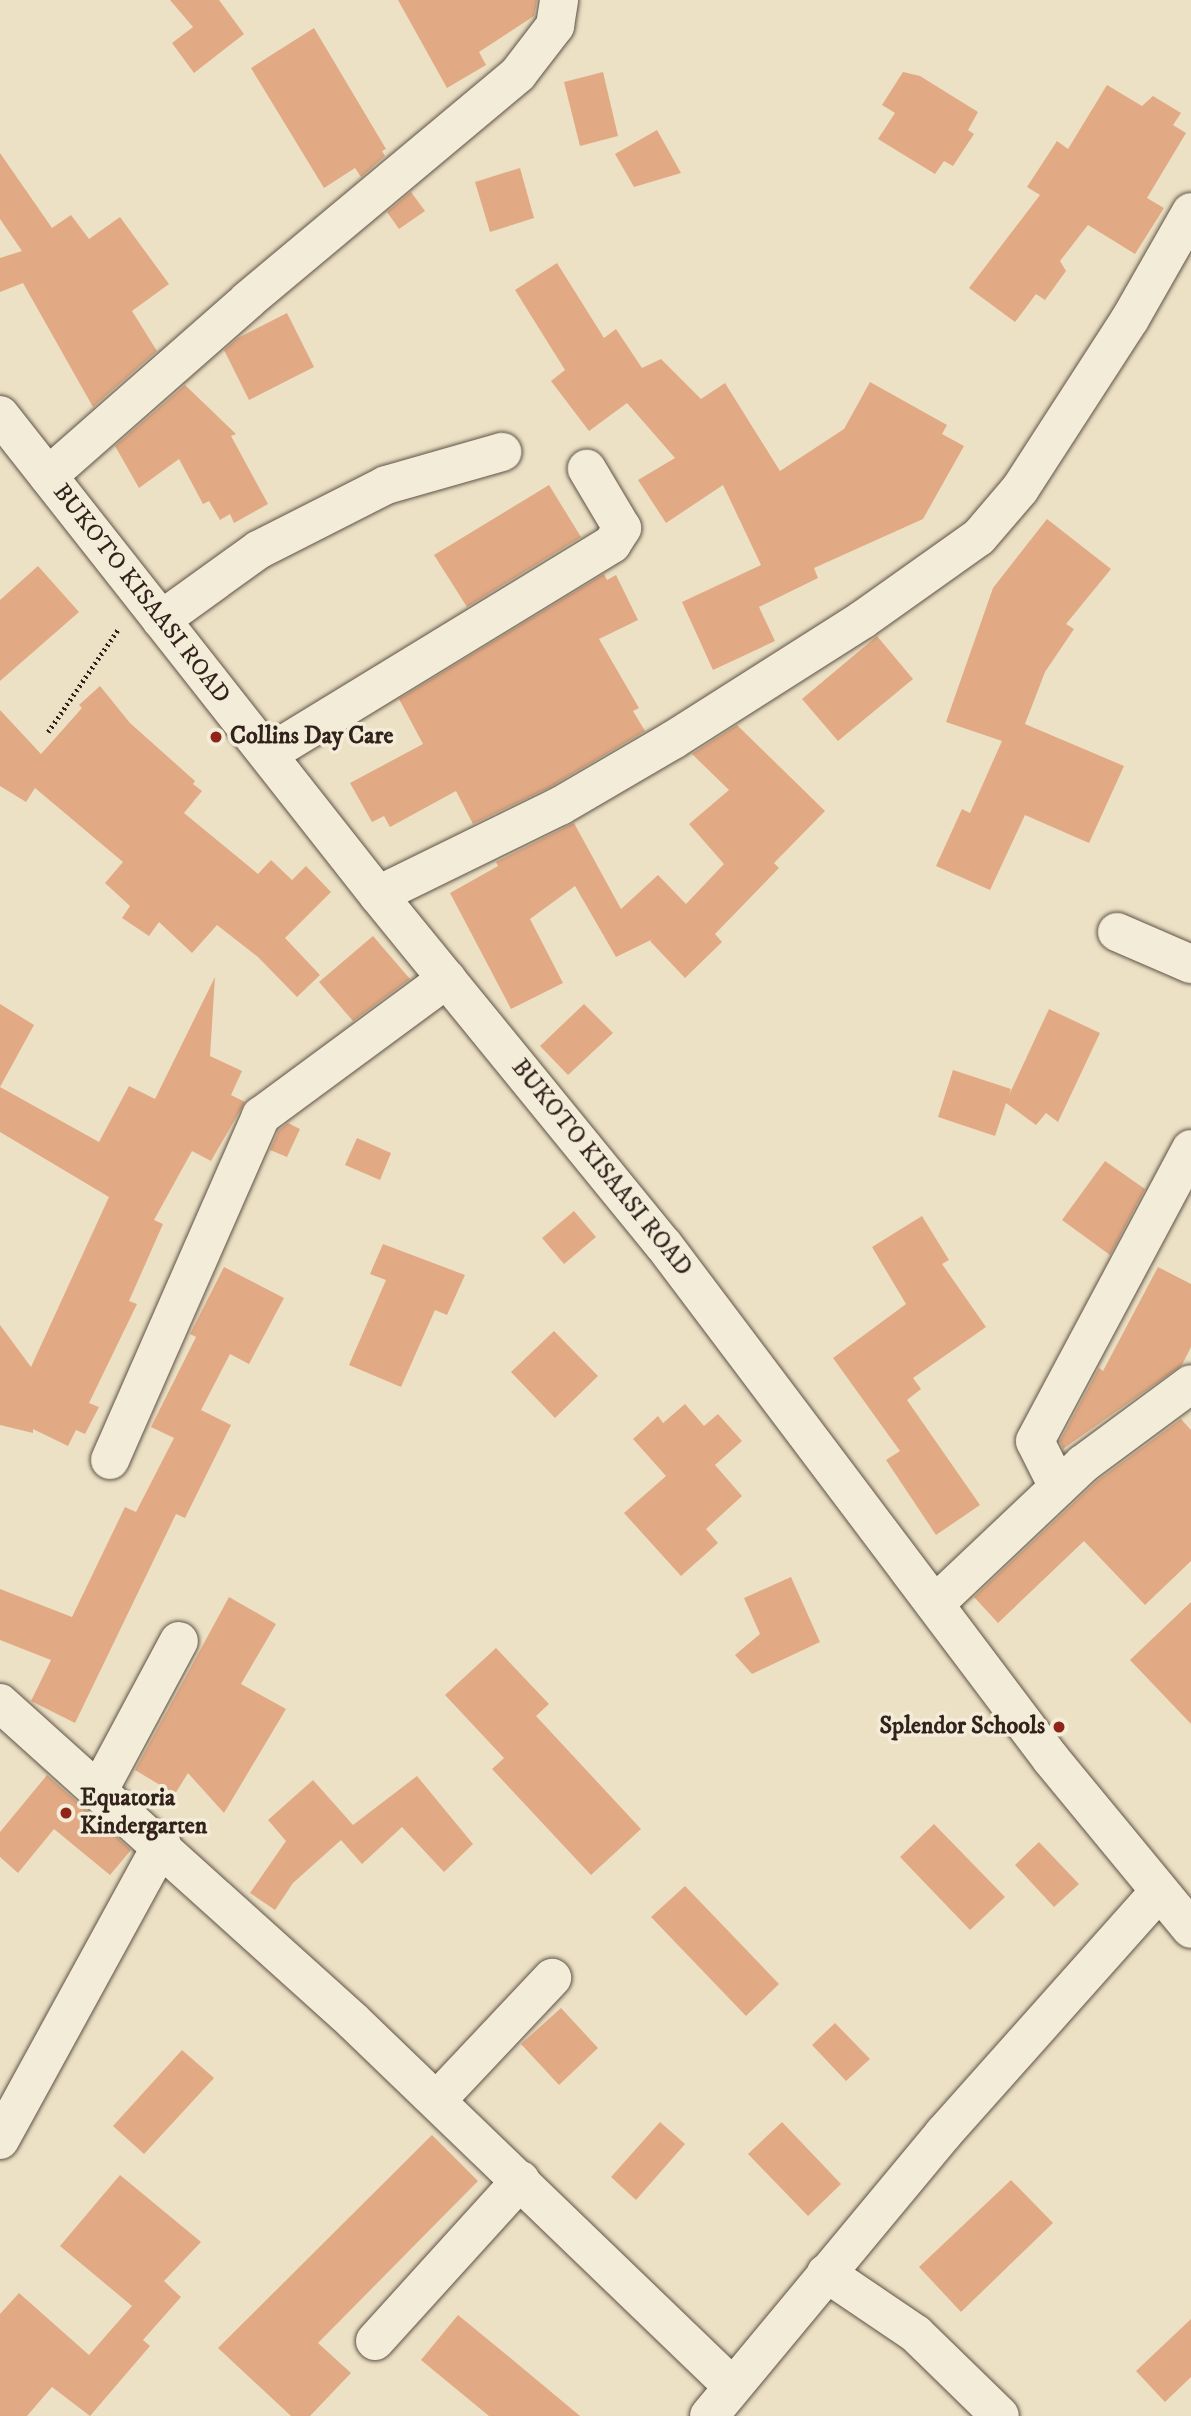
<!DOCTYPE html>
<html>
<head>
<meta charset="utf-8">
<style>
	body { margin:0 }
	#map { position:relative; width:1191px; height:2416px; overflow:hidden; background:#ece1c5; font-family:"IM FELL DW Pica",serif }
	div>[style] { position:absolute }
	.building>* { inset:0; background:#e2aa84 }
	.path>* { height:4.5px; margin-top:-2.25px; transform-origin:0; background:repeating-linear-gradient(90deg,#32221b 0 2px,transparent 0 5.5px) }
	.roads { filter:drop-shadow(0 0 2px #605246) drop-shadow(0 0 2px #605246) }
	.minor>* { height:38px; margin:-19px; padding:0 19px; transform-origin:19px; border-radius:19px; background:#f3ecd9 }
	.dots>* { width:19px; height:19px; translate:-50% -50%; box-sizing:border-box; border:4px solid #f3ecd9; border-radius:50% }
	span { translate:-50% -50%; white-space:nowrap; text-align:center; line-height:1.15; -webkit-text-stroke:7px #f3ecd9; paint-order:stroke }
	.street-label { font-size:24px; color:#32221b }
	.poi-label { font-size:24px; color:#32221b; font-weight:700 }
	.left { translate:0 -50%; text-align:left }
	.right { translate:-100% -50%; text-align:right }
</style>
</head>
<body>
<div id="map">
	<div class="building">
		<i style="clip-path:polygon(170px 0,219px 0,244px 34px,194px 73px,172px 43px,193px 27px)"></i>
		<i style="clip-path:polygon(398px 0,537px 0,534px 16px,479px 52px,486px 65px,447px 88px)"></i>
		<i style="clip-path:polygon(314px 28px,386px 149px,382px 151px,385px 156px,361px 177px,355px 168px,324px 188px,251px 68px)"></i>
		<i style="clip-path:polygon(603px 72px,618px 136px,580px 146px,564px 82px)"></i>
		<i style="clip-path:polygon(903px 72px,920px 76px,978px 112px,968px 130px,974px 134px,953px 166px,944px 161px,935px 174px,878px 139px,895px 113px,882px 105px)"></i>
		<i style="clip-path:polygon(1107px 85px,1142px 106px,1153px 96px,1181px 113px,1173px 125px,1186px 133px,1147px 198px,1164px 208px,1135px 254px,1088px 225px,1060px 261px,1066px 271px,1045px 300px,1036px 294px,1015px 322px,969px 288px,1040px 195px,1027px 187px,1057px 141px,1068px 149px)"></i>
		<i style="clip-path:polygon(657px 130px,681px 173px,634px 187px,615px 154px)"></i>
		<i style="clip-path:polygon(0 153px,52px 228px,71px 215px,89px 239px,120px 217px,169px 284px,132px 311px,157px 351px,93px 407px,23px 283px,0 292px,0 258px,22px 251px,0 219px)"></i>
		<i style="clip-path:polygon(520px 168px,534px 218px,490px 232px,475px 182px)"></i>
		<i style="clip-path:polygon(411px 192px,425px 211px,399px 229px,387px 212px)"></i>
		<i style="clip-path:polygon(557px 263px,604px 338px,616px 329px,642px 368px,661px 359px,701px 399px,725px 383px,780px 471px,844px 429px,870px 382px,947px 425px,942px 434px,964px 446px,923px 519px,814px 568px,818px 578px,759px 607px,775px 641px,713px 670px,682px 602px,761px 565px,723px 485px,666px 523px,638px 480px,675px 458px,627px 403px,589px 431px,551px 381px,565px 370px,515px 290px)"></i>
		<i style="clip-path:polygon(287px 313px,314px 367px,249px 400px,224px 350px,238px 338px)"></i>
		<i style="clip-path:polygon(185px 385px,236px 434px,231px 436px,268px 504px,234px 523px,230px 514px,220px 520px,209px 501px,203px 504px,179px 459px,139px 488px,115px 446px)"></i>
		<i style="clip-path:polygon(549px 485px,581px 537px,467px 607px,434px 555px)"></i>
		<i style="clip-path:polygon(1047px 519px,1111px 569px,1066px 624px,1074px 629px,1045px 672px,1025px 724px,1124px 766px,1089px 843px,1025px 815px,990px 890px,936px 866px,962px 809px,970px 813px,1002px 741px,946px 722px,993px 588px)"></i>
		<i style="clip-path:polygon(38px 566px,79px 612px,0 681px,0 600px)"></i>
		<i style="clip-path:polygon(604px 574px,607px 580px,616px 575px,638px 620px,599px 639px,639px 708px,633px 711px,645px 731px,550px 787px,473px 824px,456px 791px,390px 827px,384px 816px,372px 822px,350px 783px,423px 744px,399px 699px)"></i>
		<i style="clip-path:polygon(877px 636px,913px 679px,838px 741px,802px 699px)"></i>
		<i style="clip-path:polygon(100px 686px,130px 723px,195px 781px,193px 784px,202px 791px,184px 813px,258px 874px,271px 860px,292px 880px,306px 866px,331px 892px,285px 938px,320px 975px,297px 997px,258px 957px,217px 925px,192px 953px,159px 922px,149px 936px,122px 918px,130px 906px,105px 883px,123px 862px,35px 788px,26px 802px,0 786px,0 710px,41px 754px,82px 708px,79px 705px)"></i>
		<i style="clip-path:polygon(737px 725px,825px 811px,774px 863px,779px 868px,715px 934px,722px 942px,685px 978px,650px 941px,653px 939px,616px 957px,575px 886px,530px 919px,563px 983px,511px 1009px,450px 893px,498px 866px,496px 862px,574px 823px,621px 909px,658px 875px,686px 904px,724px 864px,689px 824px,729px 790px,692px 754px)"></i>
		<i style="clip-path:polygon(373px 936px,410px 979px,353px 1021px,319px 982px)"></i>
		<i style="clip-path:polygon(215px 977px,210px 1056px,242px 1071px,231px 1095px,245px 1102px,211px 1161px,192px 1151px,154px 1220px,163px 1224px,129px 1301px,137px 1304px,89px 1403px,99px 1407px,85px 1434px,76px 1430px,68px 1446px,33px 1429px,33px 1433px,0 1425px,0 1325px,31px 1367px,109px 1197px,0 1132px,0 1004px,34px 1025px,0 1087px,99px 1142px,129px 1086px,155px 1099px)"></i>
		<i style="clip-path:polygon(584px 1004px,613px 1033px,568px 1075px,540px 1046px)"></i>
		<i style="clip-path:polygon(1049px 1009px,1100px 1033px,1058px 1122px,1046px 1113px,1036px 1125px,1006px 1103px,995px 1136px,938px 1117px,953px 1070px,1011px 1089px,1009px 1095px)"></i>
		<i style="clip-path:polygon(288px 1123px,300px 1129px,287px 1157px,270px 1150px,279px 1130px)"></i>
		<i style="clip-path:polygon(357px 1138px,391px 1153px,380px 1180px,345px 1165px)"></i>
		<i style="clip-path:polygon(1105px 1161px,1145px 1189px,1110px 1255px,1062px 1220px)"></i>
		<i style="clip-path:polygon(574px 1211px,596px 1237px,564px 1264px,542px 1238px)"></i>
		<i style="clip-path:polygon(922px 1216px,949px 1260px,942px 1264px,986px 1327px,913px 1378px,921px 1389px,907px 1400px,980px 1505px,936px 1535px,886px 1460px,900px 1451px,833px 1358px,906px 1304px,872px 1247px)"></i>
		<i style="clip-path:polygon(383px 1244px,465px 1275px,447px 1315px,435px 1310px,401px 1387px,349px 1365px,386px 1280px,370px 1274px)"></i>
		<i style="clip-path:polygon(224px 1267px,284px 1298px,249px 1364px,230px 1354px,201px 1410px,231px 1425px,185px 1518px,176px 1514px,75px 1723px,31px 1701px,51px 1660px,0 1640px,0 1589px,72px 1617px,125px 1507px,136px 1512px,174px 1438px,151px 1427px,196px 1337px,190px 1334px)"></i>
		<i style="clip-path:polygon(1158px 1267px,1191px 1284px,1191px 1347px,1182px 1365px,1063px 1449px,1060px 1441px,1099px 1368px,1103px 1371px)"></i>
		<i style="clip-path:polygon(554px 1331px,598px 1376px,555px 1418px,511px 1372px)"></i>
		<i style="clip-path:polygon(685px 1404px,704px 1426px,718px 1414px,742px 1441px,715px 1465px,742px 1496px,706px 1529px,718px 1543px,681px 1576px,624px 1513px,666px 1476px,633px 1439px,658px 1416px,663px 1423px)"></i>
		<i style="clip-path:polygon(1181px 1419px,1191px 1430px,1191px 1561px,1145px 1605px,1084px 1541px,998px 1623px,974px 1597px,1097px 1481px)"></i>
		<i style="clip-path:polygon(791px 1577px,820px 1642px,752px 1674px,735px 1655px,760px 1634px,744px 1598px)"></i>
		<i style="clip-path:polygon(229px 1597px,276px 1624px,241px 1684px,286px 1709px,224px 1813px,188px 1773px,175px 1794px,135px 1770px)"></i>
		<i style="clip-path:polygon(1191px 1602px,1191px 1724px,1130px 1660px)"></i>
		<i style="clip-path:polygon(496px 1648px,549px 1704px,536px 1716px,641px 1829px,591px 1875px,492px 1769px,504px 1758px,445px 1695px)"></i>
		<i style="clip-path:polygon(47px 1775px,131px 1850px,110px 1875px,54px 1829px,18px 1873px,0 1857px,0 1832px)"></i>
		<i style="clip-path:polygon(417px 1776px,473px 1844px,444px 1872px,402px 1827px,362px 1864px,341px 1840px,293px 1883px,275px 1910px,250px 1893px,286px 1841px,268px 1820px,313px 1780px,353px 1825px)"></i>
		<i style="clip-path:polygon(934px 1824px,1005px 1897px,970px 1930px,900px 1857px)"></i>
		<i style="clip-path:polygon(1039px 1842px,1079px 1884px,1054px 1907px,1015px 1865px)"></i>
		<i style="clip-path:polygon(685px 1886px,779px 1984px,746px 2016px,651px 1917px)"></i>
		<i style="clip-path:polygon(561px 2008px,598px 2048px,559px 2085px,521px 2044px)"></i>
		<i style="clip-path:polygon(835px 2023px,870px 2059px,846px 2081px,812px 2045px)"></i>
		<i style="clip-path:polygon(182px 2050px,214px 2078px,144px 2154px,113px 2126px)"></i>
		<i style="clip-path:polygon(660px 2122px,685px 2144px,636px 2200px,611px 2177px)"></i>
		<i style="clip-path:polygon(782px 2122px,841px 2184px,808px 2216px,748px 2154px)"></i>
		<i style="clip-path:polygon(432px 2135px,478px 2181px,318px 2343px,351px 2373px,310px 2416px,291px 2416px,218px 2348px)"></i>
		<i style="clip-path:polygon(120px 2175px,201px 2242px,164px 2281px,181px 2297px,143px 2340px,150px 2346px,90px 2416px,52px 2387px,27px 2416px,0 2416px,0 2314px,19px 2293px,89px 2355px,132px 2306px,60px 2246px)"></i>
		<i style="clip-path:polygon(1011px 2180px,1053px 2223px,961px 2312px,919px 2267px)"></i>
		<i style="clip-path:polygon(458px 2315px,508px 2356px,580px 2416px,489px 2416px,421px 2360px)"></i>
		<i style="clip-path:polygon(1191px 2319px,1191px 2377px,1165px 2402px,1136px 2371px)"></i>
	</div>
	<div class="path">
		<i style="left:48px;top:732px;width:126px;rotate:-55.7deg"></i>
	</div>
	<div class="roads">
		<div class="minor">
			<i style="left:0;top:415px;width:611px;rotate:51.78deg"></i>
			<i style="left:378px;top:895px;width:451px;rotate:50.8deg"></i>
			<i style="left:663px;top:1244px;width:645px;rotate:53.01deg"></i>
			<i style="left:1051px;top:1759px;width:220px;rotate:50.5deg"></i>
			<i style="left:48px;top:476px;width:266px;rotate:-41.3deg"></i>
			<i style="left:248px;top:300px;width:352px;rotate:-39.9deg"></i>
			<i style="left:518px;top:74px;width:61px;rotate:-52.4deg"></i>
			<i style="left:555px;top:26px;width:26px;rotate:-81deg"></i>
			<i style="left:161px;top:620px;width:120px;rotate:-35.8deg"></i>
			<i style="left:258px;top:550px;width:144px;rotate:-26.9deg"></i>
			<i style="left:386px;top:485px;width:121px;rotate:-15.9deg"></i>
			<i style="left:268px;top:754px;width:403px;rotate:-31.4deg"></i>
			<i style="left:612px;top:544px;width:19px;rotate:-58deg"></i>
			<i style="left:622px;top:528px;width:69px;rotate:-120.7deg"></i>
			<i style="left:378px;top:895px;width:203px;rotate:-26.1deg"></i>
			<i style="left:560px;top:806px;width:131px;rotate:-30.3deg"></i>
			<i style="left:673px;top:740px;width:224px;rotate:-32.4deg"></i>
			<i style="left:862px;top:620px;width:143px;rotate:-35.4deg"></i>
			<i style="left:979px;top:537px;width:63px;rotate:-49.5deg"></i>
			<i style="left:1020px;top:489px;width:202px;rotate:-57.1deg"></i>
			<i style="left:1130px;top:319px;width:123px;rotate:-60.3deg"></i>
			<i style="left:1117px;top:932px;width:81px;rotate:23.4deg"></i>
			<i style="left:110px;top:1460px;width:376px;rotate:-66.3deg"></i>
			<i style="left:261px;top:1116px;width:231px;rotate:-36.4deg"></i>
			<i style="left:1058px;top:1487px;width:51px;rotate:-116.6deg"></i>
			<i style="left:1035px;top:1441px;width:331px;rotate:-61.9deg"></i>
			<i style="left:935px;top:1604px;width:204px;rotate:-43.4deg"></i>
			<i style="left:1083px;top:1464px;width:134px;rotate:-36.5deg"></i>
			<i style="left:0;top:1703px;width:475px;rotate:42deg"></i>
			<i style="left:353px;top:2021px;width:526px;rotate:43.92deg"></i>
			<i style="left:99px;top:1790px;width:169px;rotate:-61.8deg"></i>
			<i style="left:437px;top:2100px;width:168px;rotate:-46.7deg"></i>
			<i style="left:0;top:2140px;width:337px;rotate:-61.3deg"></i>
			<i style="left:826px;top:2273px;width:109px;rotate:34.1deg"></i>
			<i style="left:916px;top:2334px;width:117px;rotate:44.3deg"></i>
			<i style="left:375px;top:2341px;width:217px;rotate:-47.8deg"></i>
			<i style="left:709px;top:2416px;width:368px;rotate:-50.3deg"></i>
			<i style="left:944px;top:2133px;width:323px;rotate:-48.3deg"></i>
		</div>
	</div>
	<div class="dots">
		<i style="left:216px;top:737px;background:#8f2418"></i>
		<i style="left:1059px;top:1727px;background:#8f2418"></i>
		<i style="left:66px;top:1813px;background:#8f2418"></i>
	</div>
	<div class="street-label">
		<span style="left:141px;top:594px;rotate:52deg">BUKOTO KISAASI ROAD</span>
		<span style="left:601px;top:1168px;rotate:51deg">BUKOTO KISAASI ROAD</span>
	</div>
	<div class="poi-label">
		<span class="left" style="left:230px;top:737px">Collins Day Care</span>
		<span class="right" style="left:1045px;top:1727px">Splendor Schools</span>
		<span class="left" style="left:80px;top:1813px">Equatoria<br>Kindergarten</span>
	</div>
</div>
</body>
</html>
